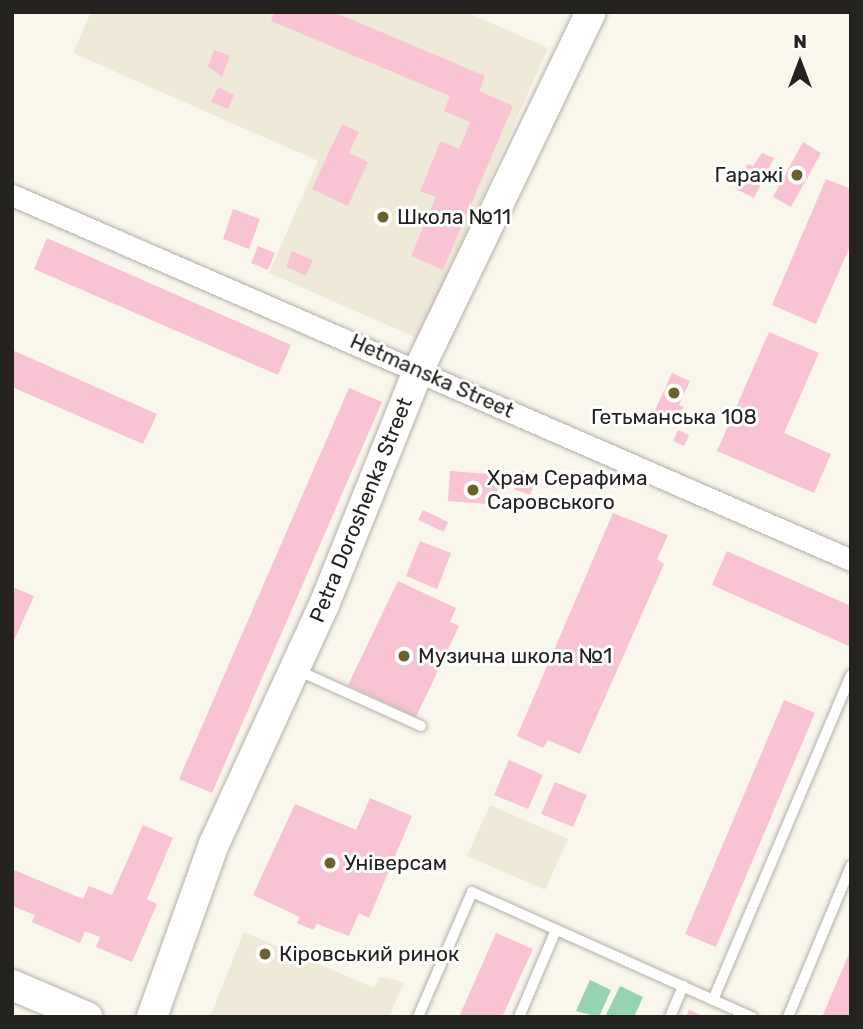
<!DOCTYPE html>
<html>
<head>
<meta charset="utf-8">
<style>
	body { margin:0 }
	#map { position:relative; width:863px; height:1029px; overflow:hidden; background:#f9f6ec; font-family:Rubik,sans-serif }
	div>[style] { position:absolute }
	.built>* { inset:0; background:#efe9d8 }
	.green>* { inset:0; background:#96d3b3 }
	.building>* { inset:0; background:#f8c3d2 }
	.roads { filter:drop-shadow(0 0 2px #b3b0a7) drop-shadow(0 0 2px #b3b0a7) }
	.lane>* { height:10px; margin:-5px; padding:0 5px; transform-origin:5px; border-radius:5px; background:#fff }
	.street>* { height:21px; margin:-10.5px; padding:0 10.5px; transform-origin:10.5px; border-radius:10.5px; background:#fff }
	.secondary>* { height:30px; margin:-15px; padding:0 15px; transform-origin:15px; border-radius:15px; background:#fff }
	.dots>* { width:19px; height:19px; translate:-50% -50%; box-sizing:border-box; border:4px solid #fff; border-radius:50% }
	span { translate:-50% -50%; white-space:nowrap; text-align:center; line-height:1.15; -webkit-text-stroke:6px #fff; paint-order:stroke }
	.poi-label { font-size:21px; color:#24221f }
	.right { translate:-100% -50%; text-align:right }
	.left { translate:0 -50%; text-align:left }
	.street-label { font-size:21px; color:#24221f }
	.frame { position:absolute; inset:0; border:14px solid #24221f; pointer-events:none }
	.north { position:absolute; left:765px; top:28px; width:70px; height:70px; -webkit-text-stroke:5px #fff; paint-order:stroke; rotate:0deg; font-size:19px; font-weight:700; line-height:28px; text-align:center; color:#24221f }
	.north::after { content:''; display:block; margin:auto; width:24px; height:32px; background:#24221f; clip-path:polygon(50% 0,100% 100%,50% 72%,0 100%) }
</style>
</head>
<body>
<div id="map">
	<div class="built">
		<i style="clip-path:polygon(91px 12px,466px 12px,548px 48px,419px 339px,269px 273px,318px 161px,73px 53px)"></i>
		<i style="clip-path:polygon(490px 805px,568px 839px,545px 890px,467px 856px)"></i>
		<i style="clip-path:polygon(244px 932px,374px 988px,380px 977px,404px 982px,389px 1017px,210px 1017px)"></i>
	</div>
	<div class="green">
		<i style="clip-path:polygon(590px 980px,611px 990px,599px 1017px,576px 1011px)"></i>
		<i style="clip-path:polygon(620px 986px,643px 997px,634px 1017px,605px 1017px)"></i>
	</div>
	<div class="building">
		<i style="clip-path:polygon(274px 12px,334px 12px,485px 76px,479px 91px,513px 106px,443px 270px,411px 256px,436px 197px,420px 191px,441px 141px,459px 149px,470px 122px,444px 111px,450px 96px,271px 21px)"></i>
		<i style="clip-path:polygon(214px 50px,230px 56px,222px 77px,208px 66px)"></i>
		<i style="clip-path:polygon(218px 87px,234px 95px,228px 109px,211px 102px)"></i>
		<i style="clip-path:polygon(342px 124px,359px 132px,349px 153px,368px 162px,348px 206px,312px 189px)"></i>
		<i style="clip-path:polygon(803px 142px,821px 153px,791px 207px,773px 197px)"></i>
		<i style="clip-path:polygon(762px 153px,774px 158px,754px 198px,736px 189px,748px 164px,753px 166px)"></i>
		<i style="clip-path:polygon(826px 179px,851px 189px,851px 244px,816px 324px,772px 305px)"></i>
		<i style="clip-path:polygon(233px 209px,260px 219px,249px 249px,223px 239px)"></i>
		<i style="clip-path:polygon(47px 238px,291px 345px,278px 375px,34px 269px)"></i>
		<i style="clip-path:polygon(258px 246px,275px 253px,268px 270px,251px 263px)"></i>
		<i style="clip-path:polygon(292px 251px,313px 260px,306px 276px,286px 267px)"></i>
		<i style="clip-path:polygon(769px 332px,819px 353px,784px 433px,831px 454px,814px 493px,717px 451px)"></i>
		<i style="clip-path:polygon(12px 350px,157px 414px,143px 444px,12px 387px)"></i>
		<i style="clip-path:polygon(672px 373px,690px 381px,679px 405px,684px 407px,670px 425px,652px 417px)"></i>
		<i style="clip-path:polygon(349px 388px,382px 402px,212px 793px,179px 779px)"></i>
		<i style="clip-path:polygon(678px 430px,689px 435px,684px 446px,673px 441px)"></i>
		<i style="clip-path:polygon(521px 470px,537px 475px,530px 495px,514px 489px)"></i>
		<i style="clip-path:polygon(450px 471px,489px 474px,498px 483px,497px 497px,487px 504px,448px 501px)"></i>
		<i style="clip-path:polygon(423px 510px,448px 522px,444px 532px,418px 520px)"></i>
		<i style="clip-path:polygon(613px 513px,668px 535px,657px 559px,664px 564px,580px 754px,548px 740px,543px 748px,517px 736px)"></i>
		<i style="clip-path:polygon(420px 541px,451px 553px,437px 589px,406px 576px)"></i>
		<i style="clip-path:polygon(727px 551px,851px 606px,851px 647px,712px 585px)"></i>
		<i style="clip-path:polygon(398px 581px,456px 608px,450px 622px,459px 626px,416px 717px,348px 685px)"></i>
		<i style="clip-path:polygon(12px 587px,34px 596px,12px 645px)"></i>
		<i style="clip-path:polygon(784px 700px,815px 713px,716px 947px,685px 934px)"></i>
		<i style="clip-path:polygon(509px 760px,543px 775px,528px 809px,494px 795px)"></i>
		<i style="clip-path:polygon(555px 782px,587px 795px,573px 827px,541px 814px)"></i>
		<i style="clip-path:polygon(370px 798px,412px 816px,369px 918px,359px 913px,349px 936px,317px 924px,313px 930px,297px 923px,300px 917px,253px 895px,295px 804px,356px 830px)"></i>
		<i style="clip-path:polygon(143px 825px,173px 838px,147px 899px,157px 904px,132px 962px,96px 947px,100px 937px,85px 931px,80px 943px,32px 922px,35px 915px,12px 906px,12px 869px,83px 899px,89px 886px,112px 895px)"></i>
		<i style="clip-path:polygon(496px 933px,533px 949px,502px 1017px,459px 1017px)"></i>
		<i style="clip-path:polygon(851px 949px,851px 1017px,822px 1017px)"></i>
		<i style="clip-path:polygon(689px 1010px,706px 1017px,686px 1017px)"></i>
	</div>
	<div class="roads">
		<div class="lane">
			<i style="left:297px;top:670px;width:136px;rotate:24.3deg"></i>
			<i style="left:713px;top:1000px;width:353px;rotate:-67deg"></i>
			<i style="left:418px;top:1017px;width:136px;rotate:-66.6deg"></i>
			<i style="left:472px;top:892px;width:307px;rotate:24.1deg"></i>
			<i style="left:519px;top:1017px;width:95px;rotate:-67deg"></i>
			<i style="left:670px;top:1017px;width:34px;rotate:-67deg"></i>
			<i style="left:788px;top:1017px;width:164px;rotate:-67.4deg"></i>
		</div>
		<div class="street">
			<i style="left:12px;top:195px;width:915px;rotate:23.51deg"></i>
		</div>
		<div class="secondary">
			<i style="left:12px;top:985px;width:82px;rotate:23.1deg"></i>
			<i style="left:152px;top:1017px;width:184px;rotate:-70.3deg"></i>
			<i style="left:214px;top:844px;width:263px;rotate:-65.3deg"></i>
			<i style="left:324px;top:605px;width:254px;rotate:-68.1deg"></i>
			<i style="left:419px;top:369px;width:396px;rotate:-64.3deg"></i>
		</div>
	</div>
	<div class="dots">
		<i style="left:797px;top:175px;background:#6c602d"></i>
		<i style="left:383px;top:217px;background:#6c602d"></i>
		<i style="left:674px;top:393px;background:#6c602d"></i>
		<i style="left:473px;top:490px;background:#6c602d"></i>
		<i style="left:404px;top:656px;background:#6c602d"></i>
		<i style="left:330px;top:863px;background:#6c602d"></i>
		<i style="left:265px;top:954px;background:#6c602d"></i>
	</div>
	<div class="poi-label">
		<span class="right" style="left:783px;top:175px">Гаражі</span>
		<span class="left" style="left:397px;top:217px">Школа №11</span>
		<span style="left:674px;top:417px">Гетьманська 108</span>
		<span class="left" style="left:487px;top:490px">Храм Серафима<br>Саровського</span>
		<span class="left" style="left:418px;top:656px">Музична школа №1</span>
		<span class="left" style="left:344px;top:863px">Універсам</span>
		<span class="left" style="left:279px;top:954px">Кіровський ринок</span>
	</div>
	<div class="street-label">
		<span style="left:432px;top:376px;rotate:24deg">Hetmanska Street</span>
		<span style="left:361px;top:510px;rotate:-68deg">Petra Doroshenka Street</span>
	</div>
	<div class="frame"></div>
	<div class="north">N</div>
</div>
</body>
</html>
